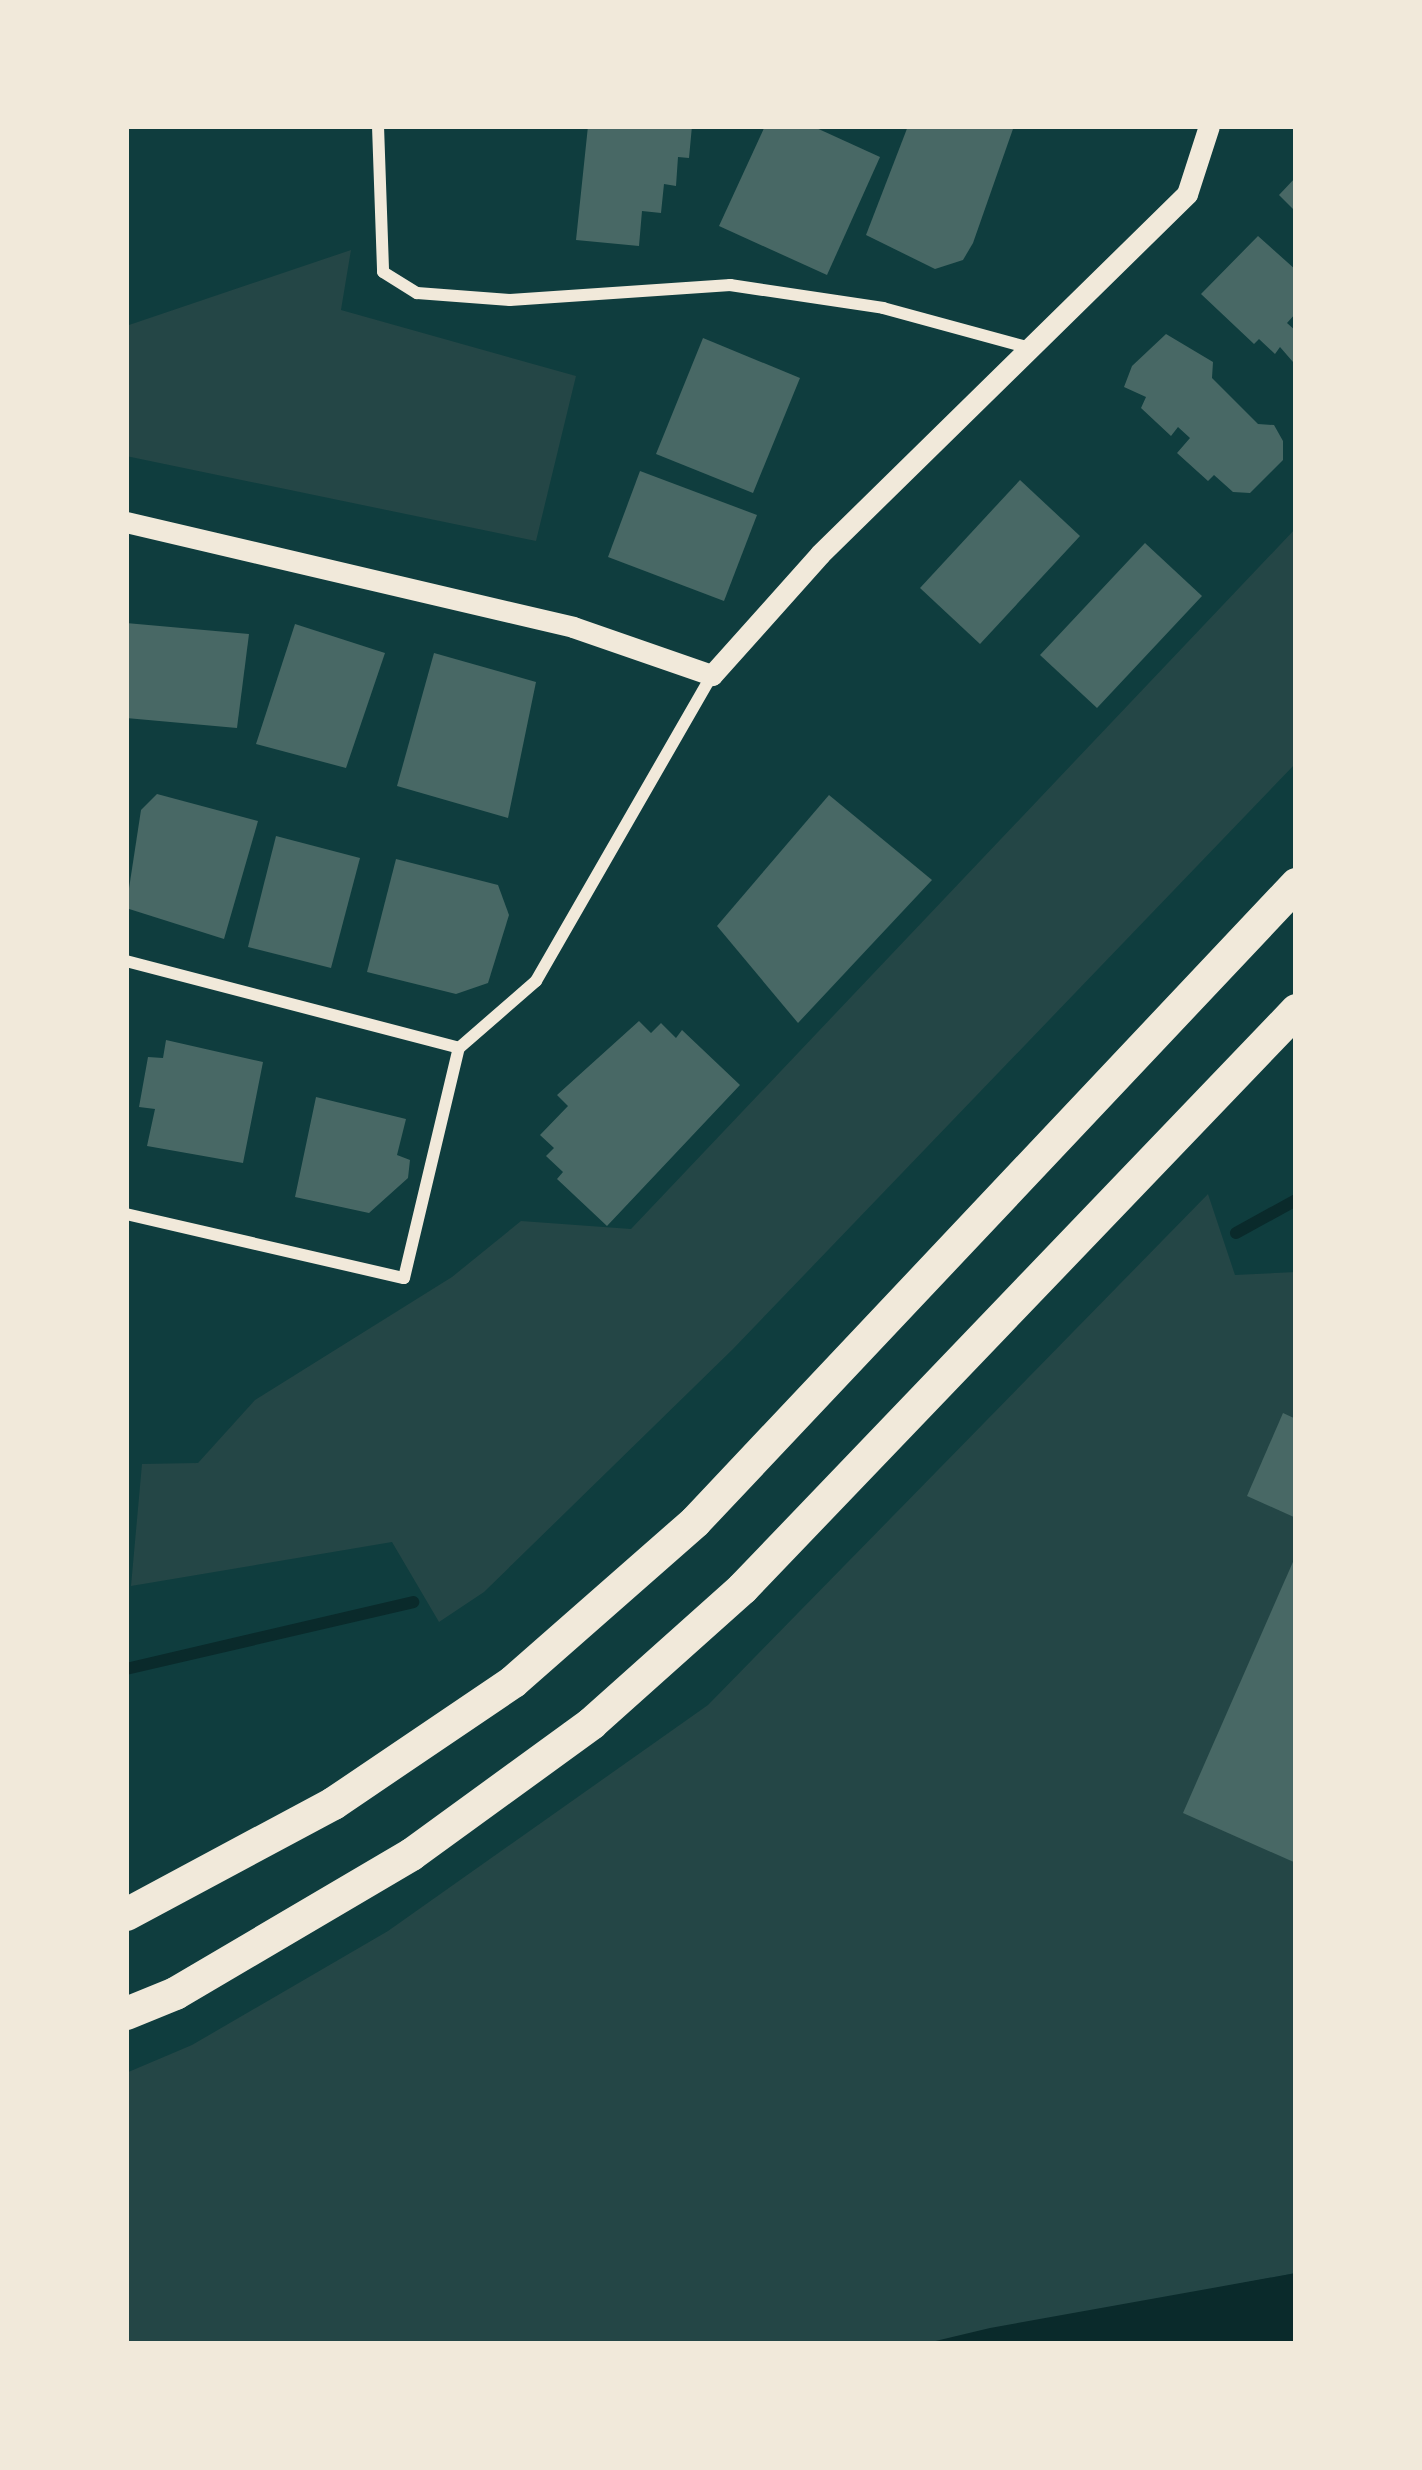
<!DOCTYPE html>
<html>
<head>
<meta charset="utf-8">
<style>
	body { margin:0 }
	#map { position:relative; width:1422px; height:2470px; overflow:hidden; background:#0f3d3e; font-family:"Nunito Sans",sans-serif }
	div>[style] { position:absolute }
	.green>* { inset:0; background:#244646 }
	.water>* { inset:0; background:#0a2a2b }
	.stream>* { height:12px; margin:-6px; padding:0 6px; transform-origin:6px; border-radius:6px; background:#0a2a2b }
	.building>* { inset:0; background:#486865 }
	.minor>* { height:12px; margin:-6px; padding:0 6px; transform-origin:6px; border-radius:6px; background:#f1e9da }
	.tertiary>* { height:21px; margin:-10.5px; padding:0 10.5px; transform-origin:10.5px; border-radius:10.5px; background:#f1e9da }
	.trunk>* { height:33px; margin:-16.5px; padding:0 16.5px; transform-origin:16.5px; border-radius:16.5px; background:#f1e9da }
	span { translate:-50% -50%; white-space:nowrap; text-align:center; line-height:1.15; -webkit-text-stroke:12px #f1e9da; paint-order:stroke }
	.frame { position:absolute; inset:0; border:129px solid #f1e9da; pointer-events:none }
</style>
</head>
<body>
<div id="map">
	<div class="green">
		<i style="clip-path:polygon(351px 250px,341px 310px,576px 376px,536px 541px,126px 456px,126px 326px)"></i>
		<i style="clip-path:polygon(1296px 528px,1296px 763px,733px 1349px,484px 1592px,439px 1622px,392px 1542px,131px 1586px,142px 1464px,198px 1463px,255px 1400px,452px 1277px,521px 1221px,631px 1229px)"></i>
		<i style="clip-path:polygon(1208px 1194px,1235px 1275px,1296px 1272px,1296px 2273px,923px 2344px,126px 2344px,126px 2073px,192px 2045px,388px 1931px,708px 1705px)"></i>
	</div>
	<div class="water">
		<i style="clip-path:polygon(1296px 2273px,1296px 2344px,923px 2344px,990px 2328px)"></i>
	</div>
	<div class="stream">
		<i style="left:1236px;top:1233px;width:68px;rotate:-28.8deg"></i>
		<i style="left:126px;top:1669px;width:295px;rotate:-13.1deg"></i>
	</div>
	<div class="building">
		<i style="clip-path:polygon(588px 126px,692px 126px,689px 158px,678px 157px,676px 186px,664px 184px,661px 213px,642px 211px,639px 246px,576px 240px)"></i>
		<i style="clip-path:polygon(765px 126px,812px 126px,880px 157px,827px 275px,719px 226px)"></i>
		<i style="clip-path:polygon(908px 126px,1014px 126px,973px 243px,963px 260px,935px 269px,866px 235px)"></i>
		<i style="clip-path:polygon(1296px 177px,1296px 212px,1279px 195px)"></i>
		<i style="clip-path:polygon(1258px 236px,1296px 270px,1296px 313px,1287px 323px,1296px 331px,1296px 384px,1293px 362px,1280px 347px,1275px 354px,1259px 339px,1254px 344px,1201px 294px)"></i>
		<i style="clip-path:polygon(1166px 334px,1213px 362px,1212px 378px,1258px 424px,1274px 425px,1283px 441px,1283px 460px,1250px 493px,1233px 492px,1214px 475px,1208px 481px,1177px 453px,1190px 438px,1178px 427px,1171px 436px,1141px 408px,1146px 397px,1124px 387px,1132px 366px)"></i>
		<i style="clip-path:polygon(703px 338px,800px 378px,753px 493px,656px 454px)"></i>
		<i style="clip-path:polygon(640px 471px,757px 515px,724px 601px,608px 557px)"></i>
		<i style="clip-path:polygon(1020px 480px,1080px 536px,980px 644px,920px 588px)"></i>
		<i style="clip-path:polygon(1145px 543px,1202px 596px,1097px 708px,1040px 655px)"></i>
		<i style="clip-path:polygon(126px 623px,249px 634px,237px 728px,126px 718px)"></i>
		<i style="clip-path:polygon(295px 624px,385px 653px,346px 768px,256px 744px)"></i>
		<i style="clip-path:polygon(434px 653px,536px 682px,508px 818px,397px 786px)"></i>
		<i style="clip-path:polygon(157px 794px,258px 821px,224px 939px,126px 908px,141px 810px)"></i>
		<i style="clip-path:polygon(829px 795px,932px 880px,798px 1023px,717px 926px)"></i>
		<i style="clip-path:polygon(276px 836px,360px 858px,331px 968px,248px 947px)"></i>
		<i style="clip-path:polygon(396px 859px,498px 885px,509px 915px,488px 983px,456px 994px,367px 972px)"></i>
		<i style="clip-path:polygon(639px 1021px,651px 1033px,661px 1023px,676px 1038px,682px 1030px,740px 1085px,607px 1226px,557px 1179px,563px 1172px,546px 1156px,554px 1148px,540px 1135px,568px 1106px,557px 1095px)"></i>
		<i style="clip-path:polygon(166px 1040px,263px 1062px,243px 1163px,147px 1146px,155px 1109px,139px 1107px,148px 1057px,163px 1058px)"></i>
		<i style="clip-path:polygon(316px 1097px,406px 1119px,397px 1155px,410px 1160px,408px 1178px,369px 1213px,295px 1197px)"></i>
		<i style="clip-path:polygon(1283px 1413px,1296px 1419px,1296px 1518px,1247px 1496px)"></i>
		<i style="clip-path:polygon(1296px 1555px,1296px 1863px,1183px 1813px)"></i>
	</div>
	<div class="minor">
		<i style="left:378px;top:126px;width:146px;rotate:88deg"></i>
		<i style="left:383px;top:272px;width:40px;rotate:32deg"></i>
		<i style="left:417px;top:293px;width:93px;rotate:4.3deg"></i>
		<i style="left:510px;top:300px;width:221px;rotate:-3.9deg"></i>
		<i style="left:730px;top:285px;width:155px;rotate:8.5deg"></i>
		<i style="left:883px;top:308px;width:152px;rotate:15.2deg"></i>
		<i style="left:126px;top:961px;width:344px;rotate:14.6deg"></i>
		<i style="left:126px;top:1214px;width:285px;rotate:13deg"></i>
		<i style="left:404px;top:1278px;width:236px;rotate:-76.6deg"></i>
		<i style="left:459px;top:1048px;width:102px;rotate:-41deg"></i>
		<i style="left:536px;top:981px;width:353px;rotate:-60.1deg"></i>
	</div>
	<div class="tertiary">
		<i style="left:126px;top:522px;width:459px;rotate:13.2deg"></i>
		<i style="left:573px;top:627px;width:147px;rotate:19.1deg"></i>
		<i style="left:712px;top:675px;width:162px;rotate:-48.2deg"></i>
		<i style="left:820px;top:554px;width:514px;rotate:-44.45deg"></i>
		<i style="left:1187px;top:194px;width:71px;rotate:-72.1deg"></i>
	</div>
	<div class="trunk">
		<i style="left:126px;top:1914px;width:235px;rotate:-28.2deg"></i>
		<i style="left:333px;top:1803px;width:217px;rotate:-34.1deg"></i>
		<i style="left:513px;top:1681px;width:242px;rotate:-41.3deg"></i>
		<i style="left:695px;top:1521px;width:876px;rotate:-46.67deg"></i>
		<i style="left:126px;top:2013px;width:53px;rotate:-22.2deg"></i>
		<i style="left:175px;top:1993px;width:274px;rotate:-30.5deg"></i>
		<i style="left:411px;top:1854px;width:223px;rotate:-36deg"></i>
		<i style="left:591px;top:1723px;width:203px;rotate:-41.8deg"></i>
		<i style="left:742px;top:1588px;width:801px;rotate:-46.21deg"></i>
	</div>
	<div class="frame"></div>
</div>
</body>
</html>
